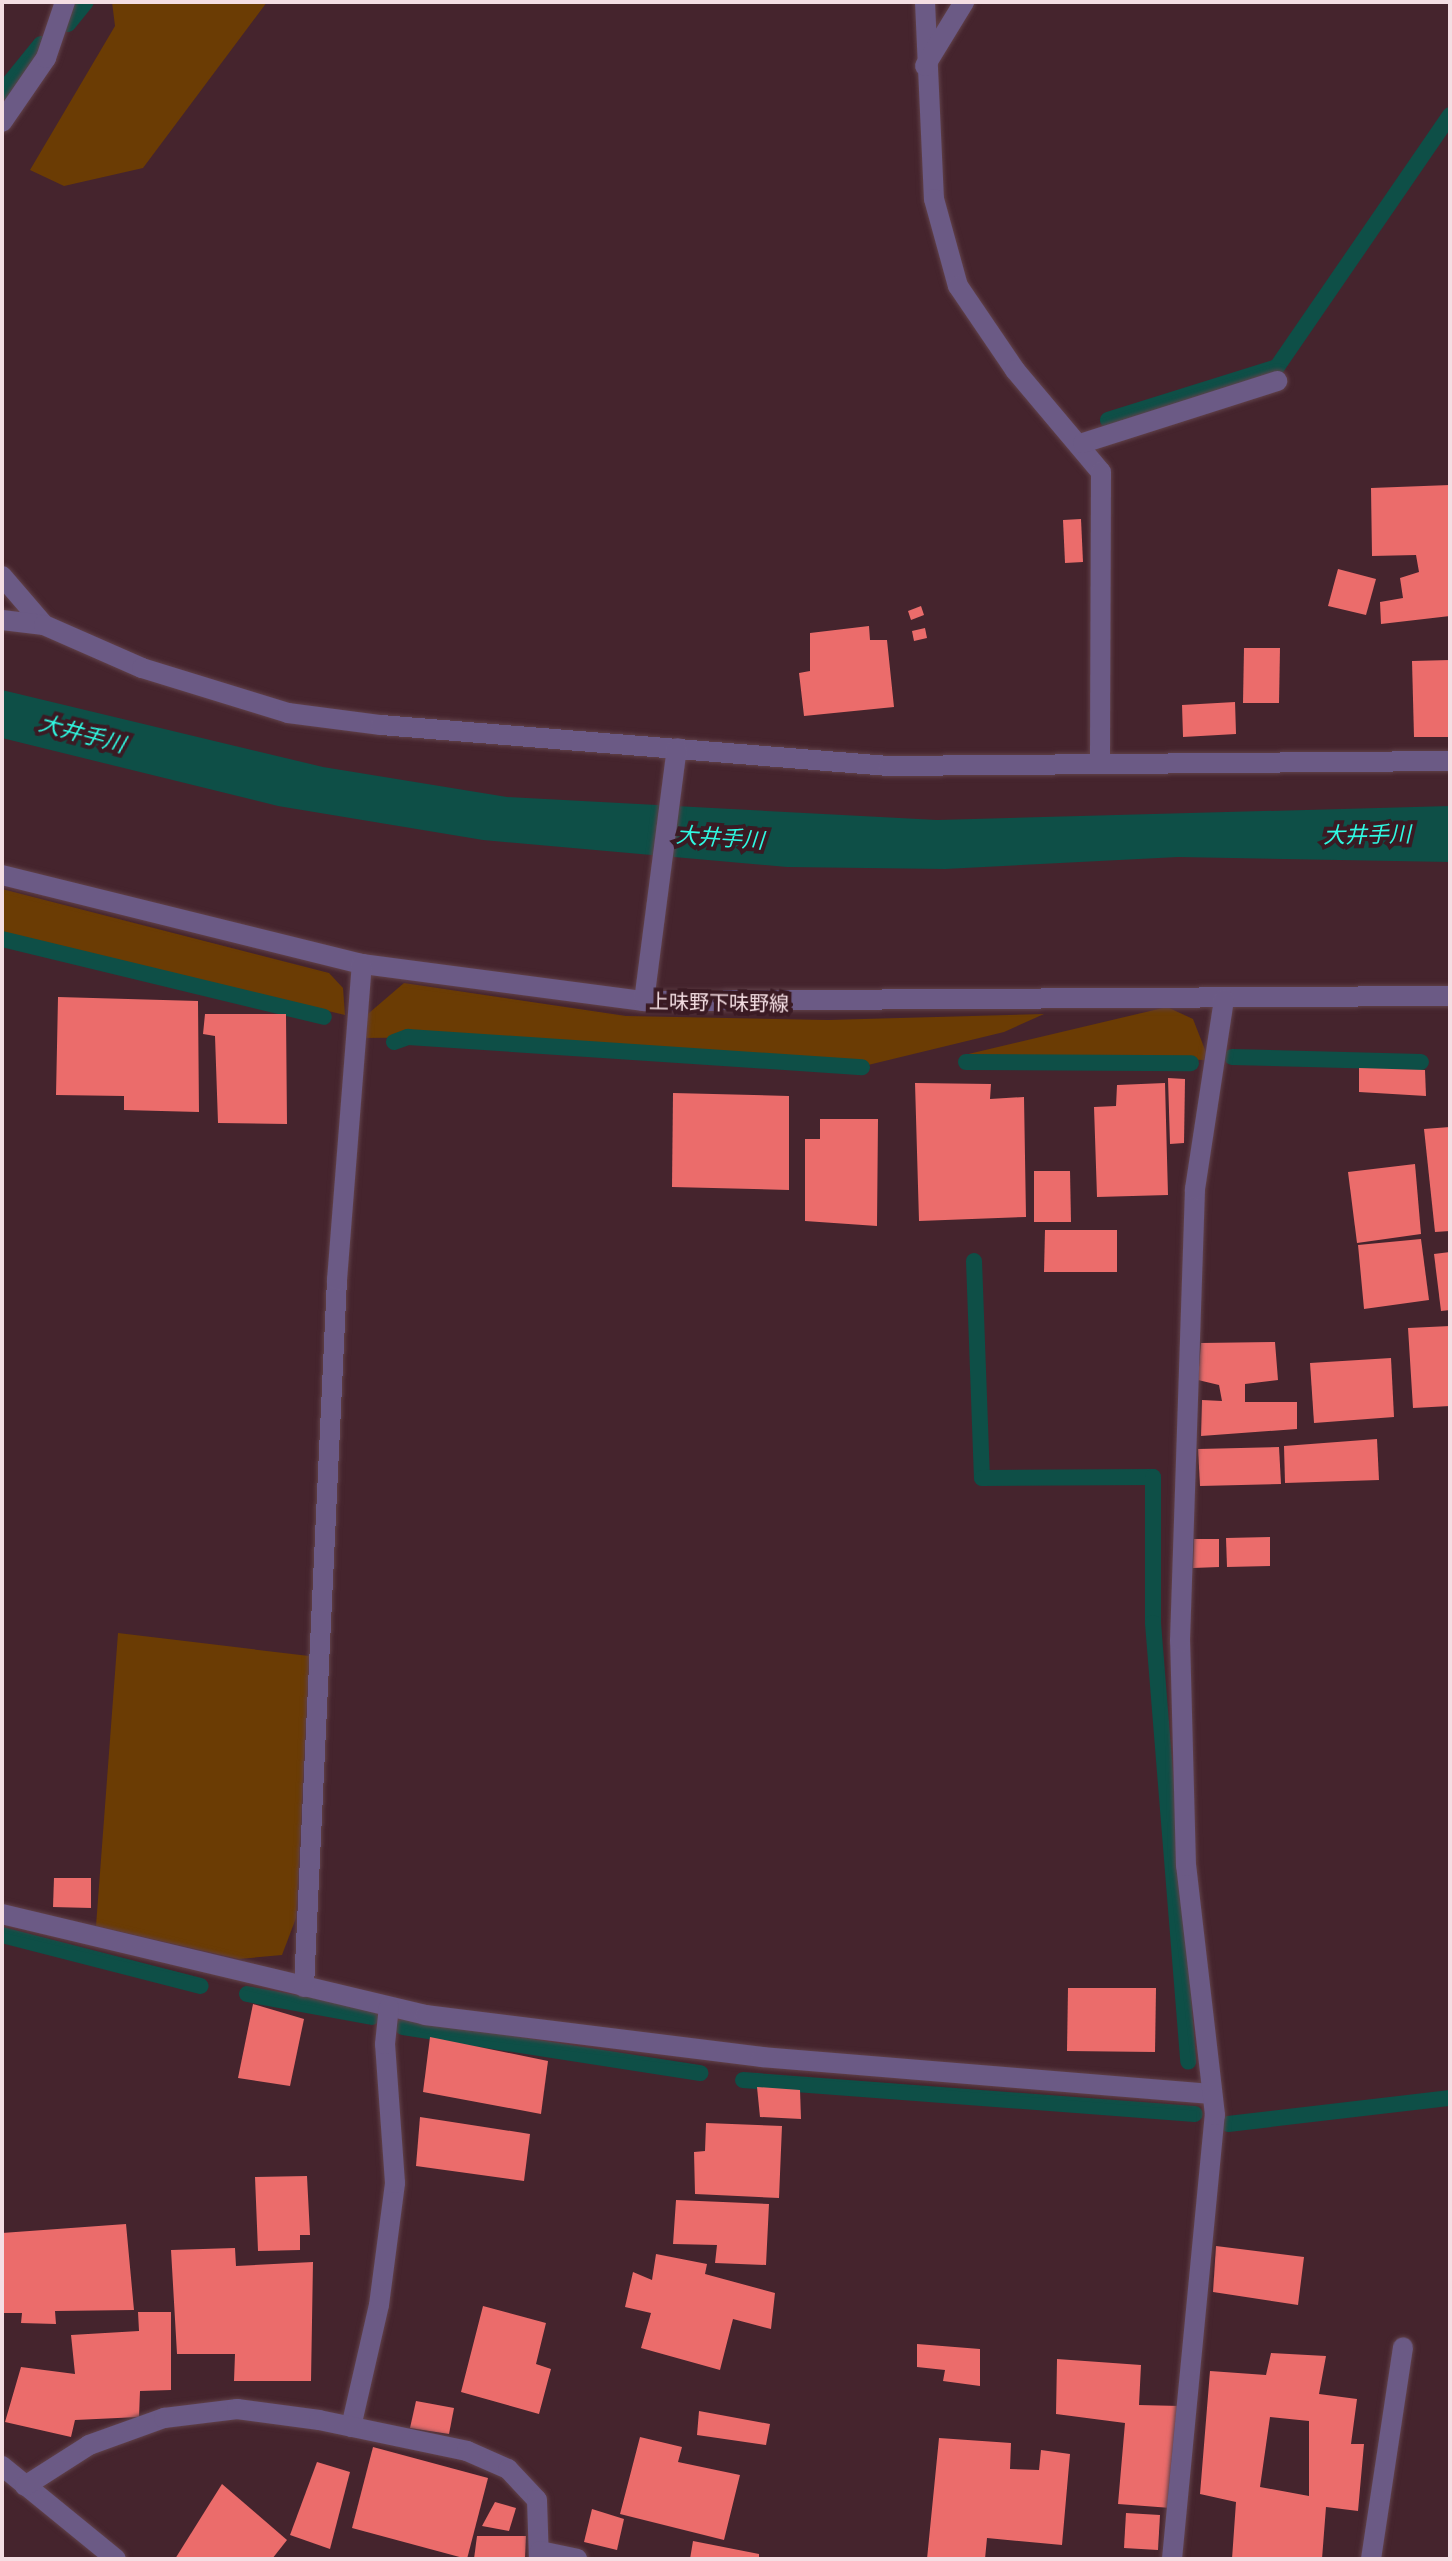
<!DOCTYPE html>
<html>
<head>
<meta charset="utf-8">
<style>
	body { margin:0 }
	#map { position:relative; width:1452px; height:2561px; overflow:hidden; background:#45242d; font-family:Bitter,"Noto Sans JP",serif }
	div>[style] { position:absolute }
	.green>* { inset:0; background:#6b3c04 }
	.water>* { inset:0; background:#0e4f47 }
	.stream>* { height:16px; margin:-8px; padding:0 8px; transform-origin:8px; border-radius:8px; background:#0e4f47 }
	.building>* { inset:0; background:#eb6c6b }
	.roads { filter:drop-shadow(0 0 2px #61424a) drop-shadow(0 0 2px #61424a) }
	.minor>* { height:20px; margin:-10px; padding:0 10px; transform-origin:10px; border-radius:10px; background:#6b5a85 }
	span { translate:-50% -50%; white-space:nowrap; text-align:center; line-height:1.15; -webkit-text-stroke:8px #3a1a23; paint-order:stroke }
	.street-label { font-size:20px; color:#f4dee3 }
	.water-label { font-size:22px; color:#2ff9e2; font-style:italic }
	.frame { position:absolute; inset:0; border:4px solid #f4dee3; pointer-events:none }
</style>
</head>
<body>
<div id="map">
	<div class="green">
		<i style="clip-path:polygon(112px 2px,267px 2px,143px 168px,64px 186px,30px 170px,115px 26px)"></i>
		<i style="clip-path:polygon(2px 889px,329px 973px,343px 988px,345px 1015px,2px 934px)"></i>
		<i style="clip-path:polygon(404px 983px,626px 1016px,828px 1020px,1044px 1014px,1004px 1032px,868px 1065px,481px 1037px,357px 1038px,362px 1019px)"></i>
		<i style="clip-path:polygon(1167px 1007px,1193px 1019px,1209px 1060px,960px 1056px)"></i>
		<i style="clip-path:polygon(118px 1633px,309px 1656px,296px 1918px,282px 1955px,239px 1959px,96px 1926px)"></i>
	</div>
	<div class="water">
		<i style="clip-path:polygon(2px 690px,323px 767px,507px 797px,937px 820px,1450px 806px,1450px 862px,1178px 857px,945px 869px,787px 867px,483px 840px,278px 806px,2px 738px)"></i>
	</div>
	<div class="stream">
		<i style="left:68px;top:24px;width:28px;rotate:-51deg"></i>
		<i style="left:2px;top:92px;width:62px;rotate:-50.9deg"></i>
		<i style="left:1108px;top:420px;width:177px;rotate:-17.4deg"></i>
		<i style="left:1277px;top:367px;width:306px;rotate:-55.5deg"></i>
		<i style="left:2px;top:939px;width:331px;rotate:13.6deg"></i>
		<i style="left:394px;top:1042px;width:15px;rotate:-20deg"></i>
		<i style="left:408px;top:1037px;width:455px;rotate:3.8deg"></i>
		<i style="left:1232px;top:1057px;width:189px;rotate:1.5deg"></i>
		<i style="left:966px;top:1062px;width:225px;rotate:0.3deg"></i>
		<i style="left:974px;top:1261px;width:217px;rotate:87.9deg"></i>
		<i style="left:982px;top:1478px;width:171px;rotate:-0.3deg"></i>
		<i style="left:1153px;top:1477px;width:146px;rotate:90deg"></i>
		<i style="left:1153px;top:1623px;width:440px;rotate:85.4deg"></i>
		<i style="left:2px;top:1935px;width:205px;rotate:14.4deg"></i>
		<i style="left:247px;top:1994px;width:127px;rotate:10.4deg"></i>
		<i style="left:403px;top:2027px;width:301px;rotate:8.8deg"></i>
		<i style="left:743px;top:2080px;width:453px;rotate:4.3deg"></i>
		<i style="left:1228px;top:2124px;width:224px;rotate:-6.7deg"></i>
	</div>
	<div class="building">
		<i style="clip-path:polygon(1450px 485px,1450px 616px,1381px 624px,1380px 602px,1403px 598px,1400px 578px,1419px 572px,1416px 555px,1372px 556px,1371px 488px)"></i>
		<i style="clip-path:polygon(1081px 519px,1083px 562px,1065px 563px,1063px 520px)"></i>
		<i style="clip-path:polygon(1338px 569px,1376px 579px,1366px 615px,1328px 606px)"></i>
		<i style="clip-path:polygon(921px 606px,924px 615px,911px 620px,908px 611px)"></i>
		<i style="clip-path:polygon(869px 626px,870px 640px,887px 640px,894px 707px,804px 716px,799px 673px,810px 671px,810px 633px)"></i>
		<i style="clip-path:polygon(925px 628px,927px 638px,914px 641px,912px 631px)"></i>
		<i style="clip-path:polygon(1244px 648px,1280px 648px,1279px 703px,1243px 703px)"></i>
		<i style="clip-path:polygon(1450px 660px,1450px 737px,1414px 737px,1412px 661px)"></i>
		<i style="clip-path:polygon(1235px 702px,1236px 734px,1183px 737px,1182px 705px)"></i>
		<i style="clip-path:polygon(58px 997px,198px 1001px,199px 1112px,124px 1110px,124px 1096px,56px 1095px)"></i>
		<i style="clip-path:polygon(205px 1014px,286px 1014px,287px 1124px,218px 1123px,215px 1036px,203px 1034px)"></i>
		<i style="clip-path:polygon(1359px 1068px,1425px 1070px,1426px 1096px,1359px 1092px)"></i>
		<i style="clip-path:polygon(1168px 1078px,1185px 1079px,1184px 1143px,1170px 1144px)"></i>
		<i style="clip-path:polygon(915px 1083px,991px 1084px,990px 1099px,1024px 1097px,1026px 1217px,919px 1221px)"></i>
		<i style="clip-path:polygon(1165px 1083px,1168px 1195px,1097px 1197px,1094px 1107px,1116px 1106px,1117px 1085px)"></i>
		<i style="clip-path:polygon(673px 1093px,789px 1096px,789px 1190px,672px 1187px)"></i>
		<i style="clip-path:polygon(820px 1119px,878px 1119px,877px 1226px,805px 1221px,805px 1139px,820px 1139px)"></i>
		<i style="clip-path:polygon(1450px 1127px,1450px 1231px,1435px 1232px,1424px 1129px)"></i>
		<i style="clip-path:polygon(1415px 1164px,1421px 1234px,1357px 1243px,1348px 1172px)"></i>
		<i style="clip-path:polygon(1034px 1171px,1070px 1171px,1071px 1222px,1034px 1222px)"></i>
		<i style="clip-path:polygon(1045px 1230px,1117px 1230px,1117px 1272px,1044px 1272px)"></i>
		<i style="clip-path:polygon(1421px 1239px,1429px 1300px,1364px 1309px,1358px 1245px)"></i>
		<i style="clip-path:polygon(1450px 1252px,1450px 1310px,1441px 1311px,1434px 1254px)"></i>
		<i style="clip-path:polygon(1450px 1326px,1450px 1406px,1413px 1408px,1408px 1328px)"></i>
		<i style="clip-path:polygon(1275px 1342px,1278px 1380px,1245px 1384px,1245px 1402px,1297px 1402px,1297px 1429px,1201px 1436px,1202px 1400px,1222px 1401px,1219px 1385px,1198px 1380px,1201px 1343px)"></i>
		<i style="clip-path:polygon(1391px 1358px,1394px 1417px,1314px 1423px,1310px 1363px)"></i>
		<i style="clip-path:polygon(1377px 1439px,1379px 1480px,1285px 1483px,1284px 1446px)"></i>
		<i style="clip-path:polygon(1279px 1447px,1281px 1484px,1200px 1486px,1198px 1449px)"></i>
		<i style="clip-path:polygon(1270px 1537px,1270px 1566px,1227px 1567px,1226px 1538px)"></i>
		<i style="clip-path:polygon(1194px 1539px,1219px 1539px,1219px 1567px,1193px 1568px)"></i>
		<i style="clip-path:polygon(54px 1878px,91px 1878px,91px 1908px,53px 1907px)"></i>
		<i style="clip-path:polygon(1068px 1988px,1156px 1988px,1155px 2052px,1067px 2051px)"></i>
		<i style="clip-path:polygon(253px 2004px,304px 2019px,290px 2086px,238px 2078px)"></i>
		<i style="clip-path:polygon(430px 2037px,548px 2061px,541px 2114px,423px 2092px)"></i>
		<i style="clip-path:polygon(757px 2087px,800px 2090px,801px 2119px,760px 2117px)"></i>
		<i style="clip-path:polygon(420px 2117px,530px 2134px,524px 2181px,416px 2166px)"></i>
		<i style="clip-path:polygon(706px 2123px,782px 2126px,779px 2198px,695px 2194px,694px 2152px,705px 2151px)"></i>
		<i style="clip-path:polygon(307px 2176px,310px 2235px,300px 2235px,300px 2250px,258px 2251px,255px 2177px)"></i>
		<i style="clip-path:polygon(676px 2200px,769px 2204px,766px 2265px,715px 2263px,717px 2245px,673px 2244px)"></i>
		<i style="clip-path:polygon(126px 2224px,134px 2310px,55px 2311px,56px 2324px,21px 2323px,22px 2313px,2px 2313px,2px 2233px)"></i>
		<i style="clip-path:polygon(1216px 2246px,1304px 2257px,1298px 2305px,1213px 2292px)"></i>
		<i style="clip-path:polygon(235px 2248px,236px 2266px,313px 2262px,311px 2381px,234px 2381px,235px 2354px,177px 2354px,171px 2250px)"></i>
		<i style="clip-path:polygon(656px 2254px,707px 2264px,705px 2274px,775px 2293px,771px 2329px,733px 2319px,720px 2370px,641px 2348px,651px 2313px,625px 2307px,633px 2272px,652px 2280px)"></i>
		<i style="clip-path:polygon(483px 2306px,546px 2323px,536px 2364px,551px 2369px,539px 2414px,461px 2392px)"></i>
		<i style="clip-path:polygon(138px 2312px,171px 2312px,171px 2390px,140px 2391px,139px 2417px,75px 2420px,71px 2437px,5px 2422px,21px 2367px,75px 2374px,71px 2335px,139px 2331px)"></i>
		<i style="clip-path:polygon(917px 2344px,980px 2349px,980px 2386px,943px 2381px,945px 2370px,917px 2367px)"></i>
		<i style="clip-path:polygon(evenodd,1271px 2353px,1326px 2356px,1319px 2394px,1357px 2399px,1351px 2444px,1364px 2444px,1358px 2511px,1326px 2507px,1322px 2559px,1232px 2559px,1236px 2502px,1200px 2494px,1210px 2371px,1266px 2375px,1271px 2353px,1270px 2417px,1309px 2421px,1309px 2496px,1260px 2487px,1270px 2417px)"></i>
		<i style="clip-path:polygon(1057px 2359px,1141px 2365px,1139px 2405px,1180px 2406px,1171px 2508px,1118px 2504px,1125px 2423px,1056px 2414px)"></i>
		<i style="clip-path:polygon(416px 2401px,454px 2408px,449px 2434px,410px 2428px)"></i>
		<i style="clip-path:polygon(699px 2411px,770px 2424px,766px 2445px,697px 2435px)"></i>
		<i style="clip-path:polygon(640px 2437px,682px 2447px,678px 2462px,740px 2475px,724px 2540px,620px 2514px)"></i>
		<i style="clip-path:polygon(939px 2438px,1011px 2443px,1010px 2469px,1039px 2470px,1041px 2450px,1070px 2454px,1062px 2545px,987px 2538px,985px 2559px,927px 2559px)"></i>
		<i style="clip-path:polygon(373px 2447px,488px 2478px,467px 2559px,352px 2528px)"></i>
		<i style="clip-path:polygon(317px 2462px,350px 2472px,330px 2549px,290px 2535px)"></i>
		<i style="clip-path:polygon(222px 2484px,287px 2540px,272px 2559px,175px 2559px)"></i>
		<i style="clip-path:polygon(495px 2502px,516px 2508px,509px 2531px,482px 2526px)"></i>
		<i style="clip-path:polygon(592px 2509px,624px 2519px,617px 2550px,584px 2542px)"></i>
		<i style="clip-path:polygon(1126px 2513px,1160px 2515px,1158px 2550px,1124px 2548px)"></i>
		<i style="clip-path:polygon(477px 2536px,526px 2536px,525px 2559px,474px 2559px)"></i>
		<i style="clip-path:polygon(693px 2541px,759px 2554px,759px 2559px,690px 2559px)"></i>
	</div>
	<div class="roads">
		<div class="minor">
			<i style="left:925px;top:2px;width:197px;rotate:87.4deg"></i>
			<i style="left:934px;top:199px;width:90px;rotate:74.6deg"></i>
			<i style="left:958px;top:286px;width:102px;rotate:55.8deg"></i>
			<i style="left:1015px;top:370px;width:133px;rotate:49.9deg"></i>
			<i style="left:1101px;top:472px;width:290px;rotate:90.2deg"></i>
			<i style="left:925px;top:66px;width:75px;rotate:-58.6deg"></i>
			<i style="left:2px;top:122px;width:78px;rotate:-55.5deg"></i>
			<i style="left:46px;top:58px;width:59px;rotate:-71.3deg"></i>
			<i style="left:1083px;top:443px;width:204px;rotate:-17.7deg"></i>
			<i style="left:2px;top:576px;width:65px;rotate:49.4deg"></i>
			<i style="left:2px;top:620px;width:42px;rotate:6.8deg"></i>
			<i style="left:44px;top:625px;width:107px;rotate:23.7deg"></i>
			<i style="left:142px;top:668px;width:153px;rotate:17.1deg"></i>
			<i style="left:288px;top:713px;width:94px;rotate:7.4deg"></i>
			<i style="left:381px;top:725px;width:509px;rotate:4.62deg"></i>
			<i style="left:888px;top:766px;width:562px;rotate:-0.51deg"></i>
			<i style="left:2px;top:875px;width:371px;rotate:13.9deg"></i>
			<i style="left:362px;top:964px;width:284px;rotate:7.5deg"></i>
			<i style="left:644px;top:1001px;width:806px;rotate:-0.36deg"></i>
			<i style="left:644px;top:1001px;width:255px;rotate:-82.6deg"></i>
			<i style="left:2px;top:1914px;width:435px;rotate:13.4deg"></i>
			<i style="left:425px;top:2015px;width:340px;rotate:7.1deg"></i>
			<i style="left:762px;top:2057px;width:450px;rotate:4.7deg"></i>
			<i style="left:304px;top:1987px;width:708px;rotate:-87.33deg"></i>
			<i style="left:337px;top:1280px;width:317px;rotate:-85.5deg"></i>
			<i style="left:351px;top:2427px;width:125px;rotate:-77.1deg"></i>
			<i style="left:379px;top:2305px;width:123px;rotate:-82.5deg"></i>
			<i style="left:395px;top:2183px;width:139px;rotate:-94.1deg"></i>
			<i style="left:385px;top:2044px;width:37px;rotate:-84deg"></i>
			<i style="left:2px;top:2466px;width:147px;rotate:39.2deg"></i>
			<i style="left:25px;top:2486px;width:76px;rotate:-32.6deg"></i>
			<i style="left:89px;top:2445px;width:80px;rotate:-19.8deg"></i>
			<i style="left:164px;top:2418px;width:74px;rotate:-7deg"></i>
			<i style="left:237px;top:2409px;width:83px;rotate:7.6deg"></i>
			<i style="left:319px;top:2420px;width:151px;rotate:11.8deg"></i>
			<i style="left:467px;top:2451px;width:45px;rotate:23.7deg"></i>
			<i style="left:508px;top:2469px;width:42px;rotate:46.9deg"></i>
			<i style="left:537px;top:2500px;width:59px;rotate:88.1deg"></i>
			<i style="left:540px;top:2551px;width:38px;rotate:12deg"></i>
			<i style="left:1172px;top:2559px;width:446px;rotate:-84.5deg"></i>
			<i style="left:1215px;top:2115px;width:251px;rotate:-96.6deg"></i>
			<i style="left:1186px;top:1866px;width:225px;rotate:-91.5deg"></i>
			<i style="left:1180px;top:1641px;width:452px;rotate:-88.1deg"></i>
			<i style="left:1195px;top:1189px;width:192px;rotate:-81.3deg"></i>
			<i style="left:1371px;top:2559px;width:214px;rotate:-81.4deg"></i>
		</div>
	</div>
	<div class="street-label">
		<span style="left:719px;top:1003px;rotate:1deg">上味野下味野線</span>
	</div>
	<div class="water-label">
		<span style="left:82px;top:734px;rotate:15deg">大井手川</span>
		<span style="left:1367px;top:835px;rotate:-1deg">大井手川</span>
		<span style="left:720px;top:838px;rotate:4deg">大井手川</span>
	</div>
	<div class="frame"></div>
</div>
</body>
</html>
